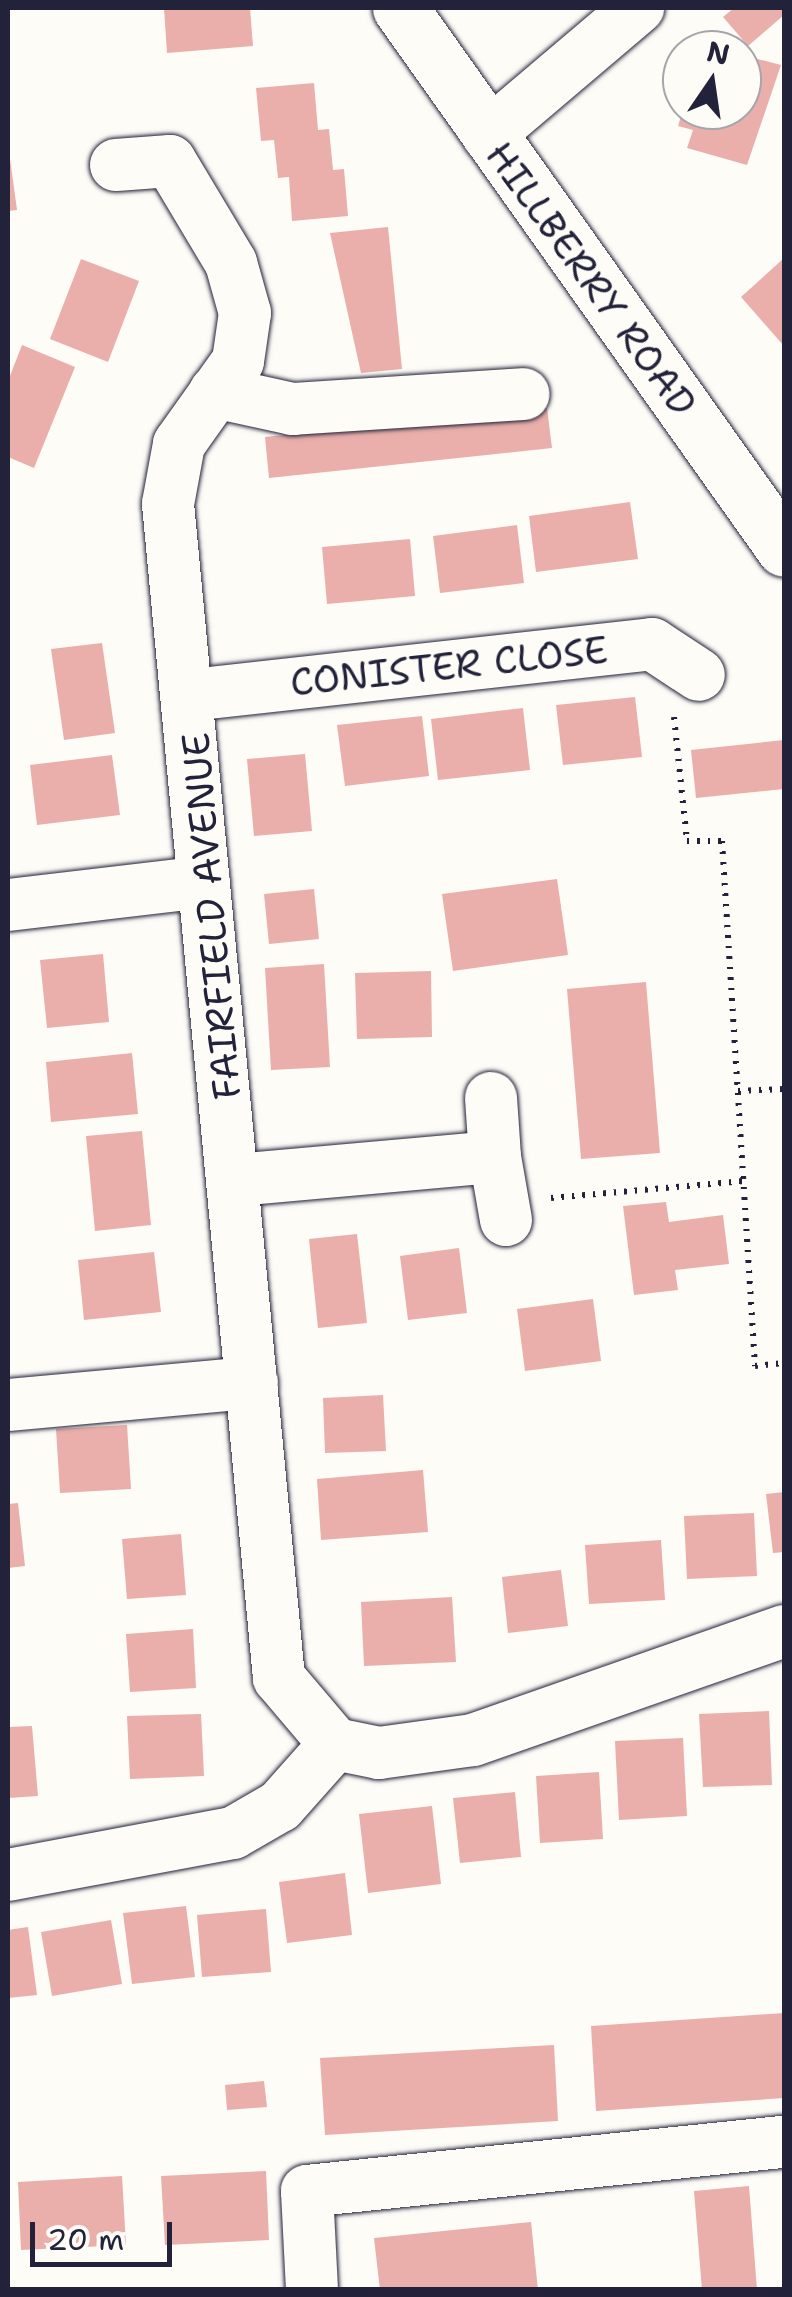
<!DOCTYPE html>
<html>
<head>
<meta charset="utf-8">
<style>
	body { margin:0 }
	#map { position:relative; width:792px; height:2297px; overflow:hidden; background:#fdfcf7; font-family:"Shantell Sans",sans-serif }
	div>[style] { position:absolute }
	.building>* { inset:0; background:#eaafab }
	.path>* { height:6px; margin-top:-3px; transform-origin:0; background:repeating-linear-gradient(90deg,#22223b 0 2.5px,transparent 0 10.5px) }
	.roads { filter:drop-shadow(0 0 2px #22223b) drop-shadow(0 0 2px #22223b) }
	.minor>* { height:52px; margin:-26px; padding:0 26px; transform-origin:26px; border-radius:26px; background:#fdfcf7 }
	.highway>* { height:55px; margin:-27.5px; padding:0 27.5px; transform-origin:27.5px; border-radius:27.5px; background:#fdfcf7 }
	span { translate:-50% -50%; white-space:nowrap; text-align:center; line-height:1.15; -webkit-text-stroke:9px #fdfcf7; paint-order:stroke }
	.street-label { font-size:38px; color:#22223b }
	.frame { position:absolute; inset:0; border:10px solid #22223b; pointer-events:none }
	.north { position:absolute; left:662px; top:30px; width:100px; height:100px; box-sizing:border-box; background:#fdfcf7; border:2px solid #a5a5ac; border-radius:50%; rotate:13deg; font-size:28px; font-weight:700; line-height:40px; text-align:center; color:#22223b }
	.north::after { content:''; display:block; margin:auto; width:35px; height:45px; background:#22223b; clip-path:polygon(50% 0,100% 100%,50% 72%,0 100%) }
	.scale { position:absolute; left:30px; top:2222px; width:142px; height:45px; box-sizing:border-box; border:5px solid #22223b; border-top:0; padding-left:12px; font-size:30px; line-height:35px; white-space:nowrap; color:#22223b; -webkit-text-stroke:8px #fdfcf7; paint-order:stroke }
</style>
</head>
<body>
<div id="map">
	<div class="building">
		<i style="clip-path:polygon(164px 8px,250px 8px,253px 46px,167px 53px)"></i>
		<i style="clip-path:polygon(734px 8px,784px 8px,784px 15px,748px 46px,723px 17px)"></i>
		<i style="clip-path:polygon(746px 56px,781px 65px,747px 165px,687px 148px,693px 130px,678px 126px,683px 110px,742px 110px)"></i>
		<i style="clip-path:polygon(314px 83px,318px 130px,329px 129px,333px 170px,344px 169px,348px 216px,292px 221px,289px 177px,278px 178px,274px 140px,261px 141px,256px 88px)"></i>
		<i style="clip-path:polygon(8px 144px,17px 210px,8px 211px)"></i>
		<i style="clip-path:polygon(388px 227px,402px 369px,361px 373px,330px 233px)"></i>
		<i style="clip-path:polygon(784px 258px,784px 346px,741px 297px)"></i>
		<i style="clip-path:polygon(81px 259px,139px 281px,108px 362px,50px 339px)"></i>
		<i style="clip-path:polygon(22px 345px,75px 367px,34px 468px,8px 457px,8px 381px)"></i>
		<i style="clip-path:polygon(547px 408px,552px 448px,269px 478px,265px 437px)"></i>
		<i style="clip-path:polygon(630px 502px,638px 559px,536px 572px,529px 516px)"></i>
		<i style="clip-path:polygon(517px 525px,524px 583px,440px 593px,433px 536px)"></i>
		<i style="clip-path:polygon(410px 539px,415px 596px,327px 604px,322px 547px)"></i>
		<i style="clip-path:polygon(102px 643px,115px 733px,64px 740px,51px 649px)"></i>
		<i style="clip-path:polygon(635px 697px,642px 757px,563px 765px,556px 705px)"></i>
		<i style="clip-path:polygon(523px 708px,530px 770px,438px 780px,431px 719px)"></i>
		<i style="clip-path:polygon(422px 716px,429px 776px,345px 786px,337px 725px)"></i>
		<i style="clip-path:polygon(784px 740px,784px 789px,696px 798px,691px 750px)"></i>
		<i style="clip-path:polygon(305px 754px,312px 831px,254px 836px,247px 759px)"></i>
		<i style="clip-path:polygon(112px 755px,120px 815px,37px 825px,30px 765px)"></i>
		<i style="clip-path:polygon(557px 879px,568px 955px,453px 971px,442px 894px)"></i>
		<i style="clip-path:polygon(314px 889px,319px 939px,269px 944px,264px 894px)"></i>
		<i style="clip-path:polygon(103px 954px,109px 1022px,47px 1028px,40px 960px)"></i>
		<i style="clip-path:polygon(324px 964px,330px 1067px,271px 1070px,265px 968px)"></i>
		<i style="clip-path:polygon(431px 971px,432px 1037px,357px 1039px,355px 973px)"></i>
		<i style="clip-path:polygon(646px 982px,660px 1153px,581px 1159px,567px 989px)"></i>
		<i style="clip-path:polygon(132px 1053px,138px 1114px,51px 1122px,46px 1062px)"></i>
		<i style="clip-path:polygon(142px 1131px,151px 1225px,95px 1231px,86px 1136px)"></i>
		<i style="clip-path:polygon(666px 1202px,669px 1222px,723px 1215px,729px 1264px,675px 1270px,678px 1290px,634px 1295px,623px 1206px)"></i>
		<i style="clip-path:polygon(357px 1234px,367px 1323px,318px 1328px,309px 1239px)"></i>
		<i style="clip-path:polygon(459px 1248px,467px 1313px,408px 1320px,400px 1256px)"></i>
		<i style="clip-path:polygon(154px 1252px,161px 1312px,84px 1320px,78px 1260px)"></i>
		<i style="clip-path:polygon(593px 1299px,601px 1361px,525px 1371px,517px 1309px)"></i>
		<i style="clip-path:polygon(383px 1395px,386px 1451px,325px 1453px,323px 1398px)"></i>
		<i style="clip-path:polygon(127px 1425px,131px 1489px,60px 1493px,56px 1429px)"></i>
		<i style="clip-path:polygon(423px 1470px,428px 1532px,321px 1540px,317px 1479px)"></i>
		<i style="clip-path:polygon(784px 1492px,784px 1552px,773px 1553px,766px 1494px)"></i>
		<i style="clip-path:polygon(18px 1503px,25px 1566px,8px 1568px,8px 1504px)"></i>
		<i style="clip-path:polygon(754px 1513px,757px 1576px,687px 1579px,684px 1516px)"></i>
		<i style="clip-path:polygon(181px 1534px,186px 1595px,127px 1599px,122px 1539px)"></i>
		<i style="clip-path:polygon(661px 1540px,665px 1600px,589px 1604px,585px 1545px)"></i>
		<i style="clip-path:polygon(561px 1570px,568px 1626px,508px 1633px,502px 1577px)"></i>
		<i style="clip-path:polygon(452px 1597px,456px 1662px,364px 1666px,361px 1602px)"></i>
		<i style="clip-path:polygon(193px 1629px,196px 1688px,130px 1692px,126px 1634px)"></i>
		<i style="clip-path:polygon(769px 1711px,772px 1785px,703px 1787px,699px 1714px)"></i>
		<i style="clip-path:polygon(201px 1714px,204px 1776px,130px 1779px,127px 1716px)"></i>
		<i style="clip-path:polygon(32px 1726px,38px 1796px,8px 1798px,8px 1727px)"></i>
		<i style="clip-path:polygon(683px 1738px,687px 1816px,619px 1820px,615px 1741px)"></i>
		<i style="clip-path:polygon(599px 1772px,603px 1839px,540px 1843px,536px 1776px)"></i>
		<i style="clip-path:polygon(515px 1792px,521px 1857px,460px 1863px,453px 1798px)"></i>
		<i style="clip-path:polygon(432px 1806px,441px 1884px,368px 1893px,359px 1814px)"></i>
		<i style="clip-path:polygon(345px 1873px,352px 1935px,287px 1943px,279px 1882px)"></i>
		<i style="clip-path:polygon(186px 1906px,195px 1977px,132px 1984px,123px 1913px)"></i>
		<i style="clip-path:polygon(266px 1909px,271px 1972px,202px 1977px,197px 1915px)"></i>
		<i style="clip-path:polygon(111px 1920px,122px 1984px,52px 1996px,41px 1932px)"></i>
		<i style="clip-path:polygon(28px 1927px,37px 1995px,8px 1998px,8px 1930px)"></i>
		<i style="clip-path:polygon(784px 2013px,784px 2098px,596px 2111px,591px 2026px)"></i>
		<i style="clip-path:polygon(554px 2045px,558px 2121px,325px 2135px,320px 2058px)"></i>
		<i style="clip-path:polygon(264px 2081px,267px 2107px,227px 2110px,225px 2085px)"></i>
		<i style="clip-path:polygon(266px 2171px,269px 2240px,165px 2245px,161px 2176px)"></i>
		<i style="clip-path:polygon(122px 2176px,126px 2245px,21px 2250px,18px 2182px)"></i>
		<i style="clip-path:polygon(749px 2186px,757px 2290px,702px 2290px,694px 2191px)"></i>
		<i style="clip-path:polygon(531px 2222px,538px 2290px,380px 2290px,374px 2238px)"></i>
	</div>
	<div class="path">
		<i style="left:674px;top:717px;width:125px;rotate:84deg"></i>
		<i style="left:687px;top:841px;width:35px"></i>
		<i style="left:722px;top:841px;width:526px;rotate:86.4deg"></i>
		<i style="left:755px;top:1366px;width:29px;rotate:-6deg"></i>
		<i style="left:738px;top:1091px;width:46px;rotate:-2.5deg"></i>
		<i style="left:551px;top:1198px;width:194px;rotate:-5deg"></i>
	</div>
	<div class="roads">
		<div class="minor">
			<i style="left:488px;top:135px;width:197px;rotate:-40.3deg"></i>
			<i style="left:116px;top:165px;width:54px;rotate:-4.2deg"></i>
			<i style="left:170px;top:161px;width:119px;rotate:59.1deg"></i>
			<i style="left:231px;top:263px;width:52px;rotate:74.4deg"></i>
			<i style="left:245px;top:313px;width:49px;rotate:98.3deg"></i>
			<i style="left:238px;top:361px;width:102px;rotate:125.4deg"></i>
			<i style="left:179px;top:444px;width:61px;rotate:100.4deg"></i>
			<i style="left:168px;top:504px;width:1179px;rotate:84.6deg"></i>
			<i style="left:279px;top:1678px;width:87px;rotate:49.7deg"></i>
			<i style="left:215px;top:392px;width:80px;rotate:12.3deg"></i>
			<i style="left:293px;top:409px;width:231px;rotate:-3.7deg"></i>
			<i style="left:191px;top:695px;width:464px;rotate:-6.3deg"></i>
			<i style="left:652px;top:644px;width:56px;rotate:33.4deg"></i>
			<i style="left:8px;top:905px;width:197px;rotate:-6.7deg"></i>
			<i style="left:491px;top:1098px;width:59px;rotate:86.1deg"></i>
			<i style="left:236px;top:1180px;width:260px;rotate:-5.1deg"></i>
			<i style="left:495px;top:1157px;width:64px;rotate:80.1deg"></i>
			<i style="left:8px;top:1405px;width:245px;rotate:-5.2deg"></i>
			<i style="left:8px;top:1875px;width:229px;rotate:-10.6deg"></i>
			<i style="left:233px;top:1833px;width:54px;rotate:-29.9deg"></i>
			<i style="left:280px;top:1806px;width:83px;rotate:-48.4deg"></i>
			<i style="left:335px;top:1744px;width:45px;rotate:11.6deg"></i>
			<i style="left:379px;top:1753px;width:95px;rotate:-7.9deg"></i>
			<i style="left:473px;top:1740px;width:330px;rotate:-19.3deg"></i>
			<i style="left:312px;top:2290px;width:99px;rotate:-92.9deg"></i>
			<i style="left:307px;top:2191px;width:480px;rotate:-5.9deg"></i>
		</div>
		<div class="highway">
			<i style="left:400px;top:8px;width:663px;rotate:54.63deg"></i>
		</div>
	</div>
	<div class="street-label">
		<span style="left:591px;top:279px;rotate:54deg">HILLBERRY ROAD</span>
		<span style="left:449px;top:666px;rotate:-6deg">CONISTER CLOSE</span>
		<span style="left:211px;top:916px;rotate:-95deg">FAIRFIELD AVENUE</span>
	</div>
	<div class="frame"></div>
	<div class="north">N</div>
	<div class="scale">20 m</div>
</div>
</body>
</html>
